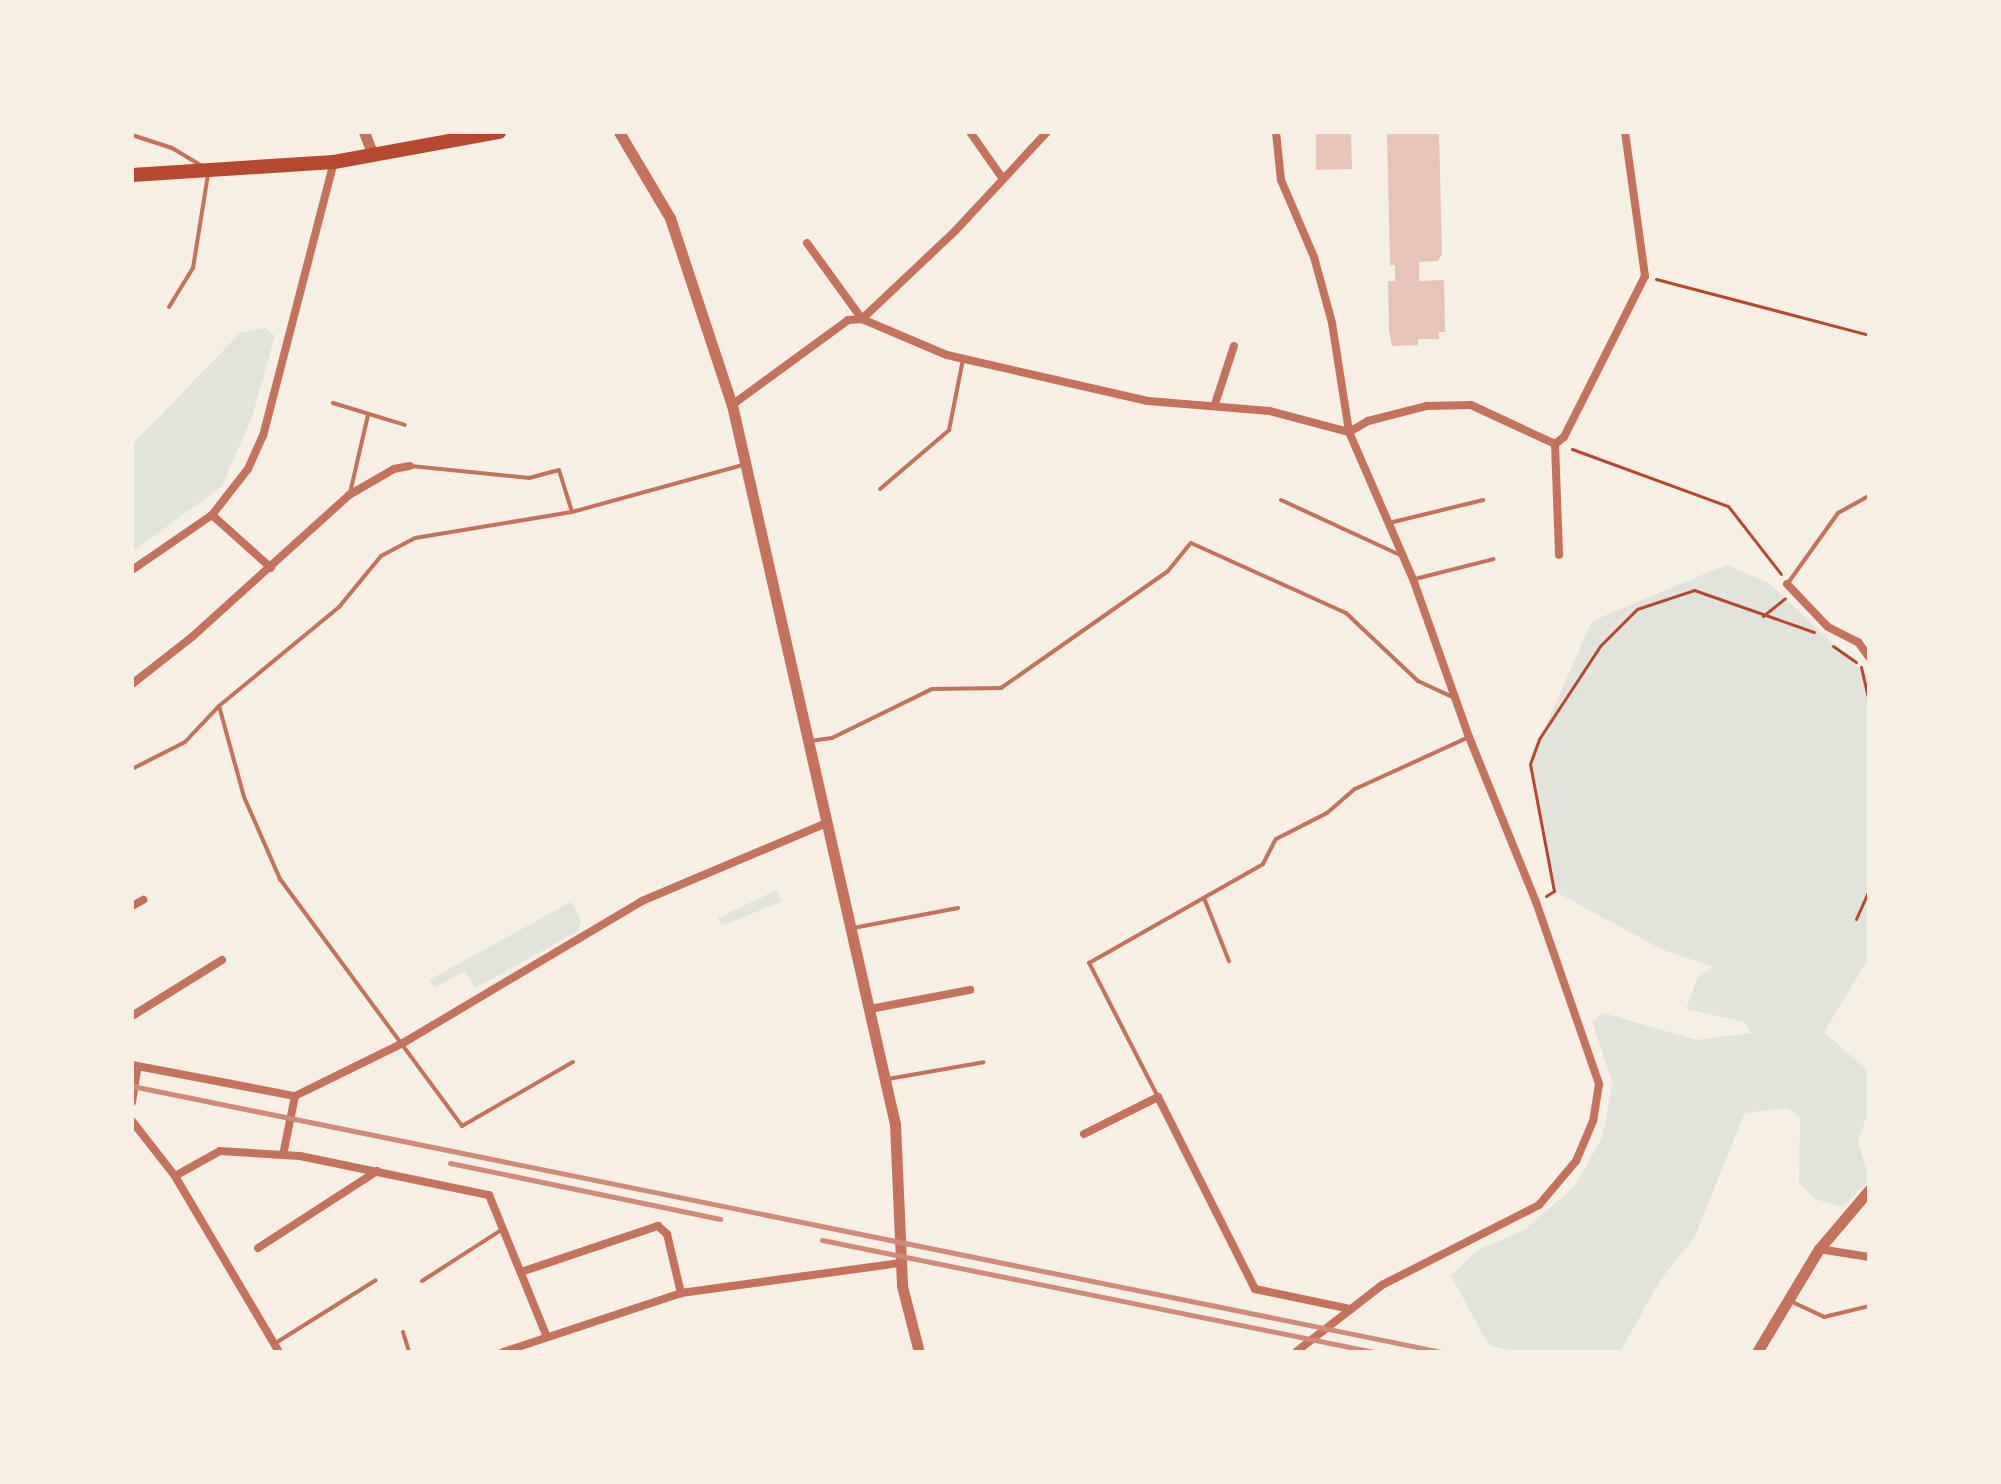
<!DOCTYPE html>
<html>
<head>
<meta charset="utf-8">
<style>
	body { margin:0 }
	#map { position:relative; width:2001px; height:1484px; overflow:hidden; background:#f6efe4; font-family:"Noto Serif",serif }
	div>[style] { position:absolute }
	.green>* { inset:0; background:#e2e4dc }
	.building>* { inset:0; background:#e6c5b7 }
	.path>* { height:3px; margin:-1.5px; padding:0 1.5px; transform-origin:1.5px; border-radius:1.5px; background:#b5482f }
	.service>* { height:4px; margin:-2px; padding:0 2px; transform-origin:2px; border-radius:2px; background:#c5725c }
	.minor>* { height:8px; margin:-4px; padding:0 4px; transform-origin:4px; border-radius:4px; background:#c5725c }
	.tertiary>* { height:11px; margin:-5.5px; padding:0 5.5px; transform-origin:5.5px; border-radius:5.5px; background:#c5725c }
	.primary>* { height:14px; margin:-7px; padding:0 7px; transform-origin:7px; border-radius:7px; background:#b5482f }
	.rail>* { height:5px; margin:-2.5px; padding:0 2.5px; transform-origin:2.5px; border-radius:2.5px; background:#cf8b77 }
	span { translate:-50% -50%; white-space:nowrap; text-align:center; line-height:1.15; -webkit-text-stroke:7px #f6efe4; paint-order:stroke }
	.frame { position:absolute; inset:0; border:134px solid #f6efe4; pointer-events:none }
</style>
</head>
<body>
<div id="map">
	<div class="green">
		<i style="clip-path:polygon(265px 328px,275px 336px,252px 417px,222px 486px,132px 552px,132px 445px,241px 332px)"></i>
		<i style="clip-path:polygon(1726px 565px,1769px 583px,1869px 678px,1869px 958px,1824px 1032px,1869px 1072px,1869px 1108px,1858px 1142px,1869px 1180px,1843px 1207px,1815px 1199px,1799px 1183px,1800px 1117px,1788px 1108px,1745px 1113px,1694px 1238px,1661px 1279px,1620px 1352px,1515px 1352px,1489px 1345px,1451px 1276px,1476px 1251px,1524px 1230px,1574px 1187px,1601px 1140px,1613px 1085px,1592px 1022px,1603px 1013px,1696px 1040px,1751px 1033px,1744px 1022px,1686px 1009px,1698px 977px,1714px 967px,1663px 950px,1554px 891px,1530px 762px,1592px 621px)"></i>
		<i style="clip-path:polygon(777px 890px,781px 902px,721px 926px,718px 918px)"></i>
		<i style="clip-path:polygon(571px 902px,581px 921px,578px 931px,475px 988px,465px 971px,434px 988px,429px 980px)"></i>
	</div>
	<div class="building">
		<i style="clip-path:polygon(1316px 132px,1351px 132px,1352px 169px,1316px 170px)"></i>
		<i style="clip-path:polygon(1387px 132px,1439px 132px,1442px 254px,1438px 261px,1419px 262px,1419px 281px,1444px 280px,1445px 332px,1439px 332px,1439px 339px,1418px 339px,1418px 345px,1392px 346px,1389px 330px,1388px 281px,1395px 281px,1395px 265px,1390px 265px)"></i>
	</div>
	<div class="path">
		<i style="left:1656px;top:279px;width:220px;rotate:14.7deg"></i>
		<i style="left:1572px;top:449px;width:166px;rotate:20.1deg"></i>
		<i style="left:1728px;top:506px;width:86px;rotate:52.1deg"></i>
		<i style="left:1763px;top:616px;width:28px;rotate:-39deg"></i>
		<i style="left:1833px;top:646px;width:28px;rotate:35deg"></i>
		<i style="left:1861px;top:667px;width:36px;rotate:77deg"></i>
		<i style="left:1546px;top:896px;width:9px;rotate:-32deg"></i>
		<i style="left:1554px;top:891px;width:129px;rotate:-100.7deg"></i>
		<i style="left:1530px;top:764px;width:27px;rotate:-70deg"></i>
		<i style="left:1539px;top:739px;width:111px;rotate:-56.7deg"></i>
		<i style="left:1600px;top:646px;width:52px;rotate:-45deg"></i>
		<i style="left:1637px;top:609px;width:60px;rotate:-18.4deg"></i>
		<i style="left:1694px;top:590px;width:127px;rotate:19.3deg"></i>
		<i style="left:1856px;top:919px;width:32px;rotate:-66deg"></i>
	</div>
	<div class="service">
		<i style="left:132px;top:135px;width:42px;rotate:18deg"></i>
		<i style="left:172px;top:148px;width:37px;rotate:31deg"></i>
		<i style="left:169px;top:307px;width:46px;rotate:-58.4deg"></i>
		<i style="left:193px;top:268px;width:95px;rotate:-80.9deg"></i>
		<i style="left:333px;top:403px;width:75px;rotate:17deg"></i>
		<i style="left:411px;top:466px;width:119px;rotate:5.8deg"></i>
		<i style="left:529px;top:478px;width:31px;rotate:-15deg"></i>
		<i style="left:559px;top:470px;width:44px;rotate:72.8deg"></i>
		<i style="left:880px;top:489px;width:91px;rotate:-40.5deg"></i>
		<i style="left:949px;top:430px;width:72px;rotate:-78.8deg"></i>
		<i style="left:350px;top:493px;width:80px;rotate:-77deg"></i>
		<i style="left:1281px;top:500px;width:133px;rotate:24.8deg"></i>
		<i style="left:1389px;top:523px;width:97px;rotate:-13.7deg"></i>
		<i style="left:1415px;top:579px;width:81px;rotate:-14.2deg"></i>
		<i style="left:1788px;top:583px;width:86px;rotate:-54.5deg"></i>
		<i style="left:1838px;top:513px;width:35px;rotate:-29deg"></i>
		<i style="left:219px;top:706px;width:94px;rotate:74.6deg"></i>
		<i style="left:244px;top:797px;width:90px;rotate:66.3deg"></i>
		<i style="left:280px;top:879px;width:307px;rotate:53.6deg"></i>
		<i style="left:462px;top:1126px;width:128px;rotate:-30deg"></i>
		<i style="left:810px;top:741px;width:22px;rotate:-8deg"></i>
		<i style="left:832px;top:738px;width:111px;rotate:-26.1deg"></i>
		<i style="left:932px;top:689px;width:69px;rotate:-0.8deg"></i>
		<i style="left:1001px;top:688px;width:204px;rotate:-35deg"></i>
		<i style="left:1168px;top:571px;width:36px;rotate:-51deg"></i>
		<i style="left:1191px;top:543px;width:170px;rotate:24.3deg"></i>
		<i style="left:1346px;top:613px;width:99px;rotate:43.4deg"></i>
		<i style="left:1418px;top:681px;width:40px;rotate:25deg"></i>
		<i style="left:132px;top:769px;width:59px;rotate:-27deg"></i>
		<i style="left:185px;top:742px;width:50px;rotate:-46.6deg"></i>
		<i style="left:219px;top:706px;width:156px;rotate:-39.5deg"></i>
		<i style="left:339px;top:607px;width:66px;rotate:-50.5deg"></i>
		<i style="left:381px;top:556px;width:38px;rotate:-28deg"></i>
		<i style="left:415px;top:538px;width:159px;rotate:-9.4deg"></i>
		<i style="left:572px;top:512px;width:177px;rotate:-15.4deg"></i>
		<i style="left:1204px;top:898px;width:68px;rotate:68.4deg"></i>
		<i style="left:853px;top:928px;width:107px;rotate:-10.8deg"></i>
		<i style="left:888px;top:1079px;width:97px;rotate:-10deg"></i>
		<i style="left:1158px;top:1097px;width:151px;rotate:-117.2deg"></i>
		<i style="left:1089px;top:963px;width:200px;rotate:-29.6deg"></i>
		<i style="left:1263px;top:864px;width:28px;rotate:-63deg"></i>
		<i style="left:1276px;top:839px;width:57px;rotate:-27deg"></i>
		<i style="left:1327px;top:813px;width:37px;rotate:-41deg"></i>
		<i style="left:1355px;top:789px;width:125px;rotate:-24.5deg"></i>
		<i style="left:422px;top:1281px;width:94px;rotate:-32.8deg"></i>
		<i style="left:1788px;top:1300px;width:40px;rotate:25deg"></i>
		<i style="left:1824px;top:1317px;width:46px;rotate:-13.7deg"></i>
		<i style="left:403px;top:1332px;width:21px;rotate:73deg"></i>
		<i style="left:274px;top:1344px;width:120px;rotate:-32.1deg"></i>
	</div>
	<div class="minor">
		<i style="left:970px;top:132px;width:57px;rotate:54.9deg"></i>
		<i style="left:1276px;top:132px;width:48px;rotate:84.1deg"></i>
		<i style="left:1281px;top:180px;width:84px;rotate:66.8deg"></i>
		<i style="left:1314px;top:257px;width:68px;rotate:74.7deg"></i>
		<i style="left:1332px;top:323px;width:110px;rotate:81.1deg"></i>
		<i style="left:1349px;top:432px;width:160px;rotate:66.5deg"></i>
		<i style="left:1413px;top:579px;width:168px;rotate:70.5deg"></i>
		<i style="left:1469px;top:737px;width:178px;rotate:67.9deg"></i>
		<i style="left:1536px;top:902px;width:193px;rotate:70.9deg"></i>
		<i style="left:1599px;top:1084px;width:37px;rotate:99deg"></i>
		<i style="left:1593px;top:1121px;width:43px;rotate:113deg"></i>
		<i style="left:1576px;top:1161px;width:57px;rotate:130.1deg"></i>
		<i style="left:1539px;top:1205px;width:176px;rotate:153deg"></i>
		<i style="left:1382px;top:1285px;width:109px;rotate:142.1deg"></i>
		<i style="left:807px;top:243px;width:94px;rotate:54.1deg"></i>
		<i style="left:862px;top:319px;width:129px;rotate:-43.4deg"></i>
		<i style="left:956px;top:230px;width:134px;rotate:-47.1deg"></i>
		<i style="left:1215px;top:404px;width:61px;rotate:-71.9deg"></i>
		<i style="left:732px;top:405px;width:144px;rotate:-36.2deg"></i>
		<i style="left:848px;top:320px;width:14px;rotate:-4deg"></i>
		<i style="left:862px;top:319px;width:92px;rotate:23deg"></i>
		<i style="left:947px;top:355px;width:206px;rotate:12.9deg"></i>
		<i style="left:1148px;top:401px;width:122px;rotate:4.7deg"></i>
		<i style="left:1270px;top:411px;width:82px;rotate:14.9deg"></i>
		<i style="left:1349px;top:432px;width:22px;rotate:-30deg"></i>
		<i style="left:1368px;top:421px;width:61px;rotate:-14.3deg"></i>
		<i style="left:1427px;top:406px;width:44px;rotate:-1.3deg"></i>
		<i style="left:1471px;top:405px;width:93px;rotate:24.9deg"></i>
		<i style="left:1555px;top:444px;width:11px;rotate:-38deg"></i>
		<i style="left:1564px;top:437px;width:180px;rotate:-63.3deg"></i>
		<i style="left:1645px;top:276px;width:145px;rotate:-97.9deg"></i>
		<i style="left:1555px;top:444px;width:111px;rotate:87.9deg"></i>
		<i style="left:212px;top:515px;width:79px;rotate:41.9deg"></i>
		<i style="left:132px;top:570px;width:97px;rotate:-34.5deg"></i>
		<i style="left:212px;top:515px;width:58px;rotate:-52deg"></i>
		<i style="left:248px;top:469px;width:36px;rotate:-66deg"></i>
		<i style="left:263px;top:436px;width:283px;rotate:-75.5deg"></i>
		<i style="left:1787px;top:584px;width:59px;rotate:46.4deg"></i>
		<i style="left:1828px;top:627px;width:34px;rotate:27deg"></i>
		<i style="left:1858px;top:642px;width:19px;rotate:54deg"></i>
		<i style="left:132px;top:684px;width:76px;rotate:-38.1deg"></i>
		<i style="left:192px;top:637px;width:212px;rotate:-42.1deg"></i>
		<i style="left:349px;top:495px;width:52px;rotate:-30deg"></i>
		<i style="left:394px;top:469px;width:16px;rotate:-11deg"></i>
		<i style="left:132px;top:906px;width:13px;rotate:-29deg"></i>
		<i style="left:870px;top:1009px;width:102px;rotate:-10.8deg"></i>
		<i style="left:132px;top:1016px;width:106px;rotate:-31.9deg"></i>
		<i style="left:132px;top:1065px;width:166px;rotate:10.8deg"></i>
		<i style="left:295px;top:1096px;width:120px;rotate:-26.1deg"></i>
		<i style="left:403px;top:1043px;width:278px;rotate:-30.7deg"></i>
		<i style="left:642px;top:901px;width:201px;rotate:-22.9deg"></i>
		<i style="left:132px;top:1102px;width:36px;rotate:-81deg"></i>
		<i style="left:132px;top:1121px;width:70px;rotate:52deg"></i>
		<i style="left:1084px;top:1134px;width:83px;rotate:-26.6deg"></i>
		<i style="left:1158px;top:1097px;width:215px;rotate:63.2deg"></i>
		<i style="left:1255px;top:1289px;width:98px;rotate:11.8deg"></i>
		<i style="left:283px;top:1155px;width:60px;rotate:-78.5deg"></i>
		<i style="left:258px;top:1248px;width:142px;rotate:-32.9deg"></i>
		<i style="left:1819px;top:1249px;width:51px;rotate:9.1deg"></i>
		<i style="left:521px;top:1272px;width:145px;rotate:-18.6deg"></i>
		<i style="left:658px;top:1226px;width:12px;rotate:42deg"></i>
		<i style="left:667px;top:1234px;width:61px;rotate:76.7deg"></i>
		<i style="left:279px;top:1352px;width:204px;rotate:-120.6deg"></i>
		<i style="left:175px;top:1176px;width:51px;rotate:-29.1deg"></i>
		<i style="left:220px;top:1151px;width:80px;rotate:3.6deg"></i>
		<i style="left:300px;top:1156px;width:193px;rotate:11.7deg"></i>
		<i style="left:489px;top:1195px;width:153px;rotate:67.8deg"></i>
		<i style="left:503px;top:1352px;width:188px;rotate:-18.3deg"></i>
		<i style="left:681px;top:1293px;width:222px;rotate:-7.8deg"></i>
	</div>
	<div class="tertiary">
		<i style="left:364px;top:132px;width:25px;rotate:69deg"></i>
		<i style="left:619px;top:132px;width:100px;rotate:59.3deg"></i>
		<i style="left:670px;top:218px;width:197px;rotate:71.7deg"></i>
		<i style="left:732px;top:405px;width:737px;rotate:77.23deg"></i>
		<i style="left:895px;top:1124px;width:162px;rotate:87.5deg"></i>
		<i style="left:902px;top:1286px;width:68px;rotate:75.6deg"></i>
		<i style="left:1757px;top:1352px;width:120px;rotate:-59deg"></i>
		<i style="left:1819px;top:1249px;width:77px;rotate:-49.7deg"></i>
	</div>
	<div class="primary">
		<i style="left:132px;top:175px;width:202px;rotate:-3.7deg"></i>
		<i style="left:334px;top:162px;width:168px;rotate:-10.3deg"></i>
	</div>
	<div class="rail">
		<i style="left:132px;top:1086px;width:1337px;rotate:11.48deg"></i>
		<i style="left:450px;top:1163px;width:276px;rotate:11.7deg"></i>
		<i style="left:822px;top:1240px;width:563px;rotate:11.47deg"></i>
	</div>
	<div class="frame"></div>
</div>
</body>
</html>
